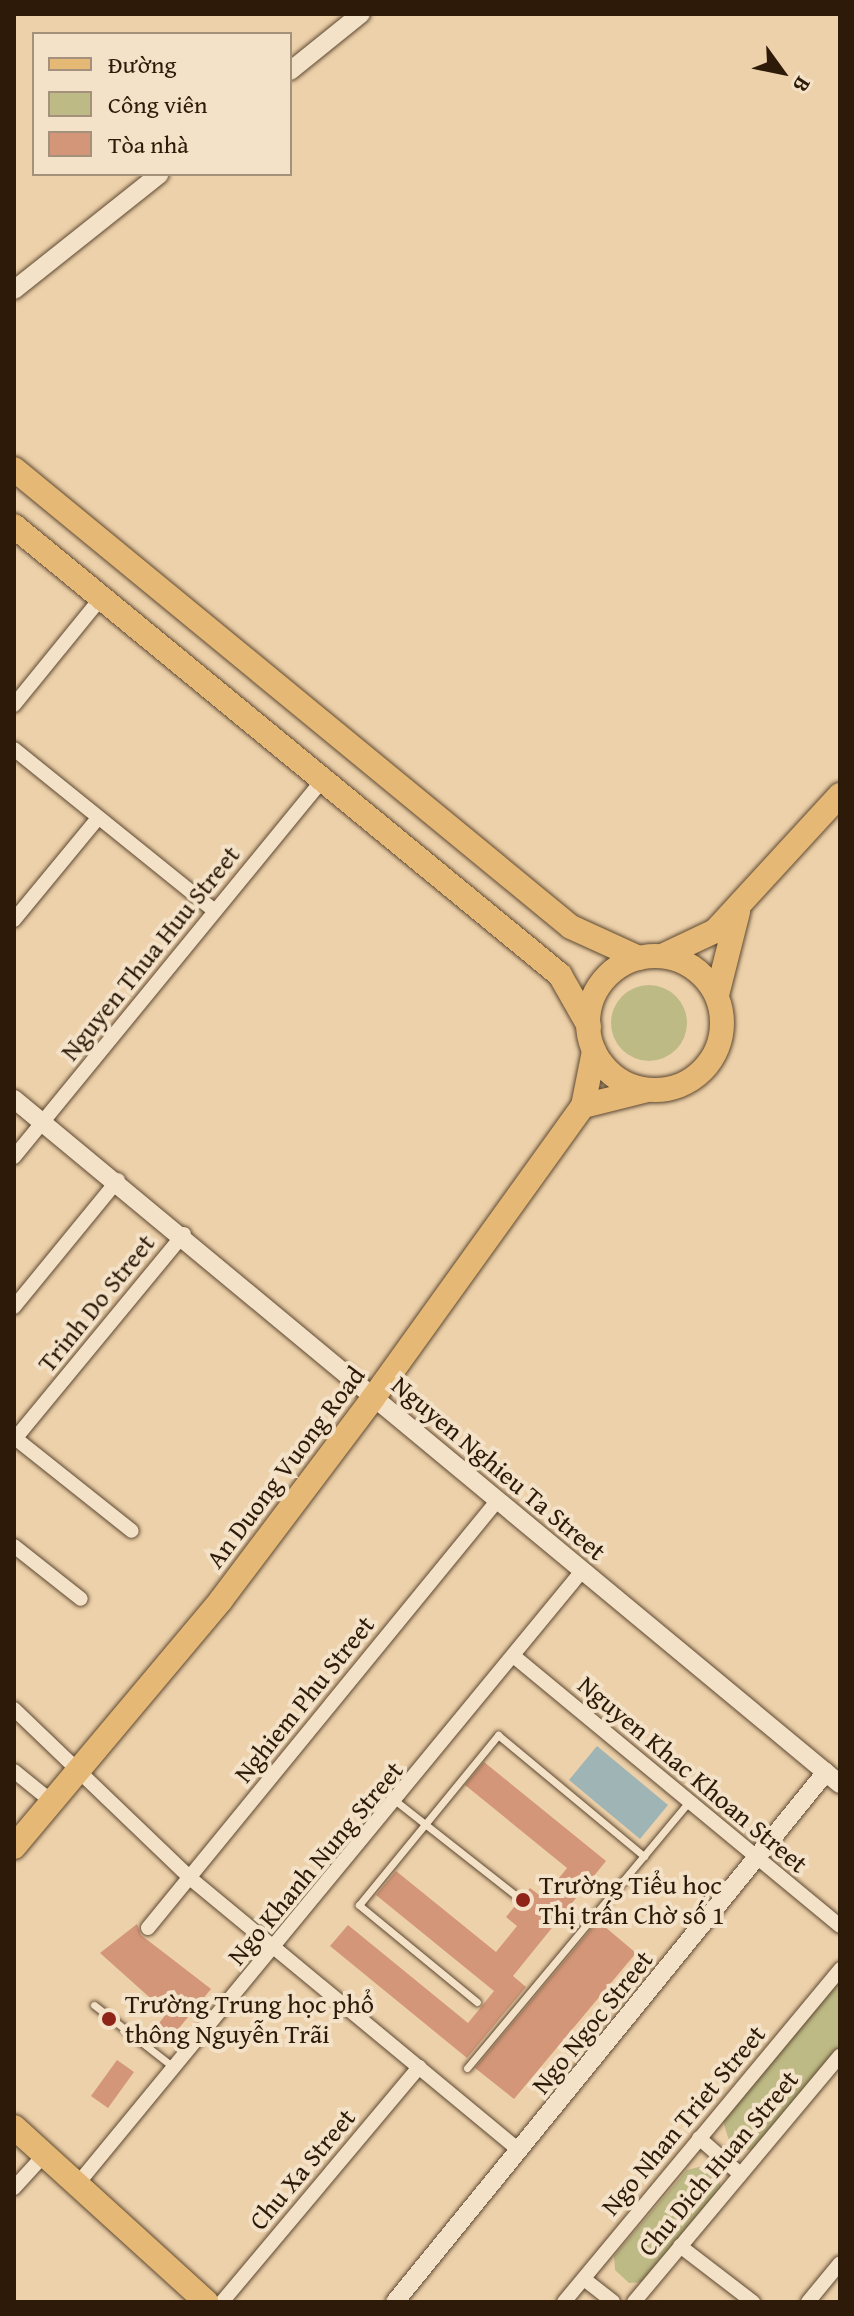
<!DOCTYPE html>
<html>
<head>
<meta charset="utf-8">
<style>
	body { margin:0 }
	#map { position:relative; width:854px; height:2316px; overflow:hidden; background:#edd1aa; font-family:"Gentium Book Plus",serif }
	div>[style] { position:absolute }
	.green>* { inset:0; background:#beba85 }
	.round { border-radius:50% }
	.water>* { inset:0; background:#9fb4b5 }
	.building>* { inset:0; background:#d39678 }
	.roads { filter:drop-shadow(0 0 2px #5d4831) drop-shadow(0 0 2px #5d4831) }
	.service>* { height:7px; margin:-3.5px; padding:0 3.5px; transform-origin:3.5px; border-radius:3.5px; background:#f3e1c8 }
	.minor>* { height:14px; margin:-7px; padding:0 7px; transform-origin:7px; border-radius:7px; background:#f3e1c8 }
	.tertiary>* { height:18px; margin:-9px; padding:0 9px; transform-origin:9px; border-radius:9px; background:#f3e1c8 }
	.primary>* { height:24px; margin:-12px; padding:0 12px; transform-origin:12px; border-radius:12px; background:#e6b875 }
	.primary>.ring { margin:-12px; padding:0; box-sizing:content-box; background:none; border:24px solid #e6b875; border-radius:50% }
	.dots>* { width:22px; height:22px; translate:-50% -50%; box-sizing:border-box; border:4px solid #f3e1c8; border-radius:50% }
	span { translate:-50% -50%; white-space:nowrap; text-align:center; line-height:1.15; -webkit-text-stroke:8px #f3e1c8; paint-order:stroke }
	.street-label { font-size:26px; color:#2d1a09 }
	.poi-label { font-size:26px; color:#2d1a09 }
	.left { translate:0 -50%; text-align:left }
	.frame { position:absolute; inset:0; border:16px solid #2d1a09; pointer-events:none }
	.legend { position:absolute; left:32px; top:32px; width:260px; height:144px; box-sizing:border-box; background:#f3e1c8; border:2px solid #a4917c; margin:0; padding:10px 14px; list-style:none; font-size:24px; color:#2d1a09 }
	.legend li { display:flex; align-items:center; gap:16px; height:40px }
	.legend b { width:40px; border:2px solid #a4917c }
	.north { position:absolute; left:742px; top:32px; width:80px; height:80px; -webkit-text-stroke:6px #f3e1c8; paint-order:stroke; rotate:123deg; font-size:22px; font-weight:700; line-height:32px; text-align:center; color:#2d1a09 }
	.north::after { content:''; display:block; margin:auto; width:28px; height:36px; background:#2d1a09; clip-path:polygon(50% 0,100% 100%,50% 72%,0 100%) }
</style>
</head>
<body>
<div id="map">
	<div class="green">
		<i class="round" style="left:611px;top:985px;width:76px;height:76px"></i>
		<i style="clip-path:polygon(840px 1979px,840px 2048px,755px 2151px,731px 2147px,723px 2121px)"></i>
		<i style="clip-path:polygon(703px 2166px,720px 2180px,721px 2192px,645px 2282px,629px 2283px,615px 2270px,614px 2256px,687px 2170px)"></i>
	</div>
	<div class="water">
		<i style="clip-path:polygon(597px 1746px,668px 1805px,640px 1839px,569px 1780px)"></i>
	</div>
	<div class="building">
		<i style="clip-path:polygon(484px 1762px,606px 1861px,513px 1976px,526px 1987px,467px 2058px,330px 1946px,348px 1925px,468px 2023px,494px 1991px,376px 1895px,396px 1871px,496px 1952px,517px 1926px,506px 1917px,530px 1888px,543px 1898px,567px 1868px,465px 1785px)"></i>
		<i style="clip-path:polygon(598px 1921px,636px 1953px,514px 2099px,475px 2068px)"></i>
		<i style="clip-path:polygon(137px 1924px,141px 1935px,211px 1989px,166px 2044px,152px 2032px,167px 2013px,100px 1953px)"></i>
		<i style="clip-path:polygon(117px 2060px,134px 2072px,108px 2108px,91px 2096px)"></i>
	</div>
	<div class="roads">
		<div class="service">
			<i style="left:397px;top:1802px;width:150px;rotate:38.2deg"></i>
			<i style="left:477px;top:2002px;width:153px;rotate:-140.6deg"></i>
			<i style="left:359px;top:1905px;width:220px;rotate:-50.7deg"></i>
			<i style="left:498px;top:1735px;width:190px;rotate:39.7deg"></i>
			<i style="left:94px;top:2005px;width:100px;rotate:38.1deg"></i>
			<i style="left:467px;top:2068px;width:346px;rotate:-50.2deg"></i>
		</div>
		<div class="minor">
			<i style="left:14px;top:705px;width:138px;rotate:-50.9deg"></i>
			<i style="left:14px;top:749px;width:258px;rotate:38.9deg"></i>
			<i style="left:14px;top:920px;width:132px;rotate:-50.5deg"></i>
			<i style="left:14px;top:1157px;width:487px;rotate:-50.7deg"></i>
			<i style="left:14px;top:1307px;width:164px;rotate:-50.7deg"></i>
			<i style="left:15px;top:1438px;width:149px;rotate:38.5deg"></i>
			<i style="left:14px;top:1440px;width:267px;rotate:-50.5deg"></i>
			<i style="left:14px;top:1546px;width:85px;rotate:38.3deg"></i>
			<i style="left:516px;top:1658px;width:420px;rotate:39.6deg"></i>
			<i style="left:14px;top:1709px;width:244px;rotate:43.8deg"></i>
			<i style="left:190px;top:1878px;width:428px;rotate:39.6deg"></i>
			<i style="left:14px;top:1771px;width:48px;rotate:39deg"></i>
			<i style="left:148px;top:1928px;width:551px;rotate:-50.74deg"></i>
			<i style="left:699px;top:2138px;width:55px;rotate:41.3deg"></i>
			<i style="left:80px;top:2181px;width:790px;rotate:-50.55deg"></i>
			<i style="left:14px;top:2188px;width:47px;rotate:-47.6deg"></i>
			<i style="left:680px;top:2246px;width:92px;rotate:37.5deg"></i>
			<i style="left:584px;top:2279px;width:37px;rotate:38deg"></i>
			<i style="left:222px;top:2302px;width:307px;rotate:-50deg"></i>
			<i style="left:564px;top:2302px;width:433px;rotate:-50.3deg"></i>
			<i style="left:634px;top:2302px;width:321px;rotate:-50.1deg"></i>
			<i style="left:808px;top:2302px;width:50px;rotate:-50.6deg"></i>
		</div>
		<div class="tertiary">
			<i style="left:290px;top:71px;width:91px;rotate:-38.8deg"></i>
			<i style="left:14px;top:290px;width:186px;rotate:-38.5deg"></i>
			<i style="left:14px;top:1099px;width:1073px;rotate:39.67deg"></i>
			<i style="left:395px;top:2302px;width:683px;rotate:-50.88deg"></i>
		</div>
		<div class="primary">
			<i style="left:14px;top:469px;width:721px;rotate:39.43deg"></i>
			<i style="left:571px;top:927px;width:75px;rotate:24.5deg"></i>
			<i style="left:14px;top:526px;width:707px;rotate:39.43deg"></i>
			<i style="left:560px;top:975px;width:59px;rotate:60.4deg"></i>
			<i style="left:662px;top:956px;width:59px;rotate:-25.3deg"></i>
			<i style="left:715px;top:931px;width:185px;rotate:-47.4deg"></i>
			<i class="ring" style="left:588px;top:956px;width:110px;height:110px"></i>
			<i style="left:717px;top:995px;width:86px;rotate:-75.8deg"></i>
			<i style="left:583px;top:1106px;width:66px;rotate:-14deg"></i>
			<i style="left:14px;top:1847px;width:322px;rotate:-50deg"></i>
			<i style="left:221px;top:1600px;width:253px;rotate:-53deg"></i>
			<i style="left:373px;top:1398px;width:360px;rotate:-54.3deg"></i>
			<i style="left:583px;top:1106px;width:56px;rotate:-78.7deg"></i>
			<i style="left:14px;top:2127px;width:260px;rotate:42.3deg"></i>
		</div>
	</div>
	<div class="dots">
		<i style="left:523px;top:1900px;background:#8f2418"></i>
		<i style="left:109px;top:2019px;background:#8f2418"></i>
	</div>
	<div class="street-label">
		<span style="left:150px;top:953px;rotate:-51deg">Nguyen Thua Huu Street</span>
		<span style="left:96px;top:1303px;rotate:-51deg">Trinh Do Street</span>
		<span style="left:285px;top:1467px;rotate:-53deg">An Duong Vuong Road</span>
		<span style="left:499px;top:1468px;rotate:40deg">Nguyen Nghieu Ta Street</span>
		<span style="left:304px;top:1699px;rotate:-51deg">Nghiem Phu Street</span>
		<span style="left:693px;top:1774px;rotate:40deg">Nguyen Khac Khoan Street</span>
		<span style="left:315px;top:1863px;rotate:-50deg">Ngo Khanh Nung Street</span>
		<span style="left:592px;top:2022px;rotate:-51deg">Ngo Ngoc Street</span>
		<span style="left:683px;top:2120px;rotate:-50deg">Ngo Nhan Triet Street</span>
		<span style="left:718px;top:2163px;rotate:-50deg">Chu Dich Huan Street</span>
		<span style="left:302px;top:2169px;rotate:-50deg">Chu Xa Street</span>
	</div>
	<div class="poi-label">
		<span class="left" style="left:539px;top:1900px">Trường Tiểu học<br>Thị trấn Chờ số 1</span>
		<span class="left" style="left:125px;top:2019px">Trường Trung học phổ<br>thông Nguyễn Trãi</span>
	</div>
	<div class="frame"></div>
	<ul class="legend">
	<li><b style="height:10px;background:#e6b875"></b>Đường</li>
	<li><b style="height:22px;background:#beba85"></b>Công viên</li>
	<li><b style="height:22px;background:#d39678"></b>Tòa nhà</li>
	</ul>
	<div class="north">B</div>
</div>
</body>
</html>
